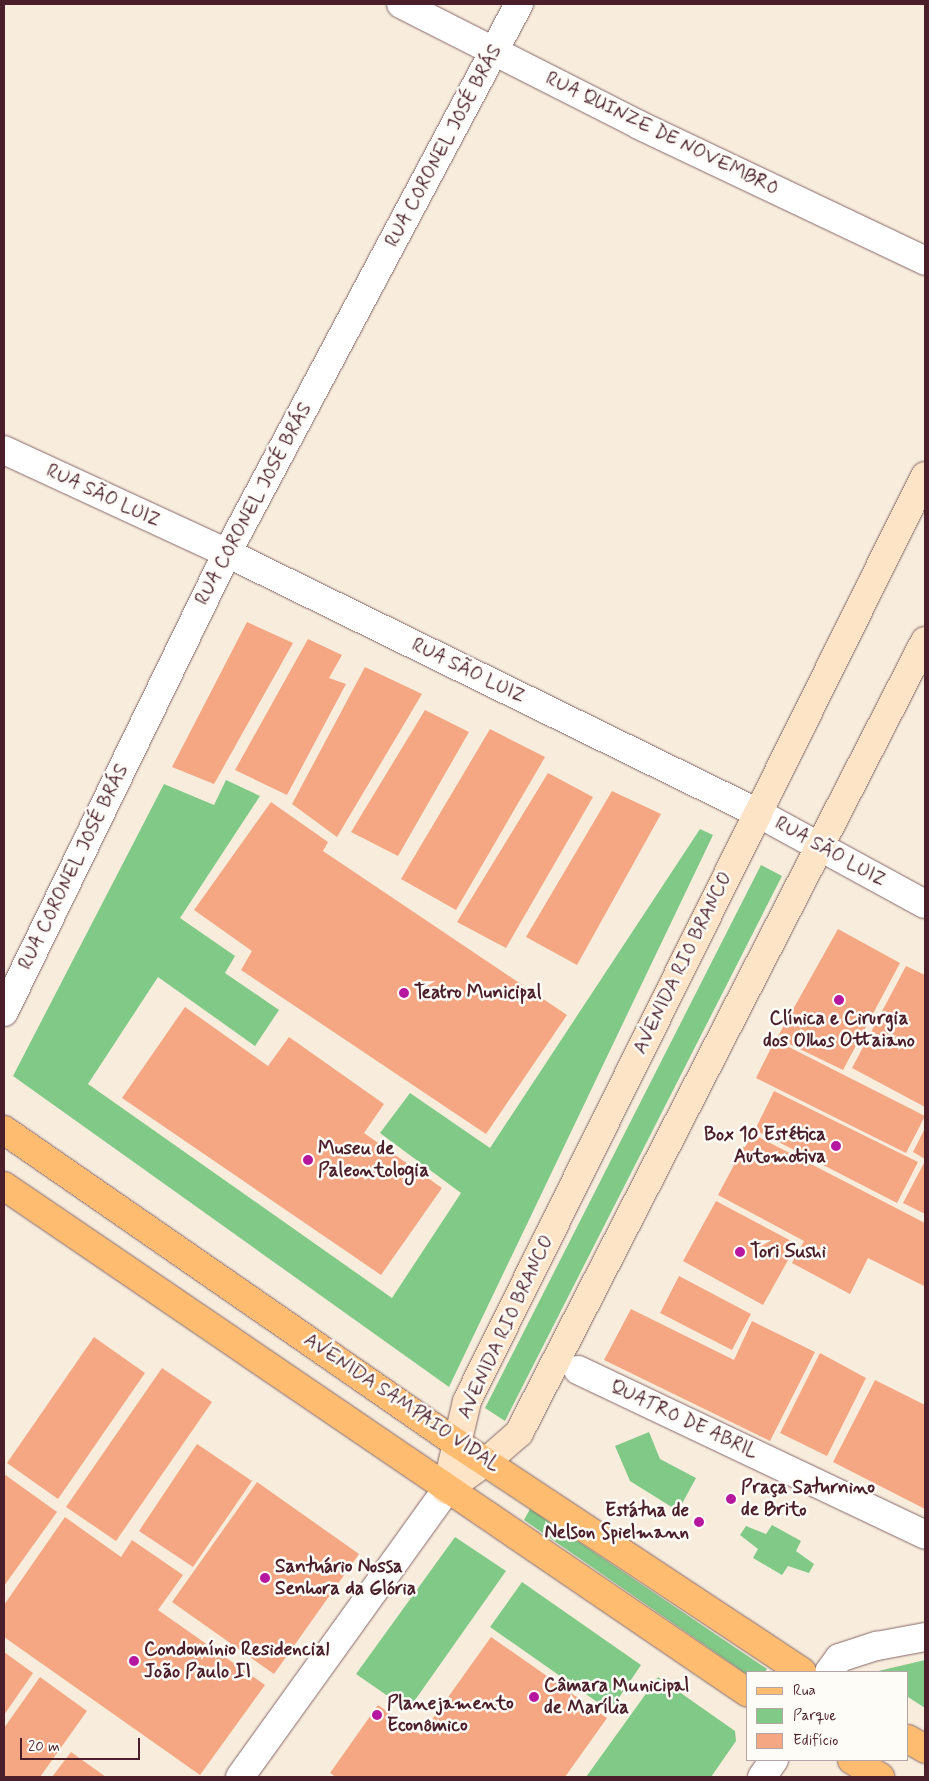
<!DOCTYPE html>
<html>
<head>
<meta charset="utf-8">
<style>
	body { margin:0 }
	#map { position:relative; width:929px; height:1781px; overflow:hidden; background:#f8eddd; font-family:Mynerve,sans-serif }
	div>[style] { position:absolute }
	.green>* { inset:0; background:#81c986 }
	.building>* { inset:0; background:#f4a782 }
	.roads { filter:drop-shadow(0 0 1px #876769) drop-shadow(0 0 1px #876769) }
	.pedestrian>* { height:28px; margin:-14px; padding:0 14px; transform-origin:14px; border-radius:14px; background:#fff }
	.minor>* { height:28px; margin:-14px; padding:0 14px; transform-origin:14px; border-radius:14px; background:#fff }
	.tertiary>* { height:28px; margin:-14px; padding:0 14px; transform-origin:14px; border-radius:14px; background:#fff }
	.secondary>* { height:28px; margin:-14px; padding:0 14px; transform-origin:14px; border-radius:14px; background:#fee4c6 }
	.primary>* { height:28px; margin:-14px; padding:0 14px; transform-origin:14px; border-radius:14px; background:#fdbc70 }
	.dots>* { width:14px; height:14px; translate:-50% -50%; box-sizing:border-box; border:2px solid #fdfcf7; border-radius:50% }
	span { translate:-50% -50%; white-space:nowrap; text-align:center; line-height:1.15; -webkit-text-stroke:5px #fdfcf7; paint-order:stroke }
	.street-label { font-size:19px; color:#4a1f2b }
	.poi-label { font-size:19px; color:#4a1f2b; font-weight:700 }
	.left { translate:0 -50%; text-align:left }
	.right { translate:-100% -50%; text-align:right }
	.frame { position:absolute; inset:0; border:5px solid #4a1f2b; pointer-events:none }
	.legend { position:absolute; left:746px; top:1671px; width:162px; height:90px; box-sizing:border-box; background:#fdfcf7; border:1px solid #b5a4a5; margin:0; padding:6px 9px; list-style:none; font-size:15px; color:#4a1f2b }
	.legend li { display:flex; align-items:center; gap:10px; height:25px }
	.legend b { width:25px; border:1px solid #b5a4a5 }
	.scale { position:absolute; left:20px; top:1738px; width:120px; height:22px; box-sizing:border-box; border:2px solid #4a1f2b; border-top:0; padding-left:6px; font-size:15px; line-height:18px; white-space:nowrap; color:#4a1f2b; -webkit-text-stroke:4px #fdfcf7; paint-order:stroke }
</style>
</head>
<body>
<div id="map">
	<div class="green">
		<i style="clip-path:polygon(226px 780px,260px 796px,180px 918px,235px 956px,225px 973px,279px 1010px,255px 1046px,158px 977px,88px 1084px,392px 1298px,461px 1193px,380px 1133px,410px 1093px,490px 1148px,700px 829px,713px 835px,449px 1387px,13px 1076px,164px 784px,214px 805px)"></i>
		<i style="clip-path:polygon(761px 865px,782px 876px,505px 1421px,485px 1408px)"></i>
		<i style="clip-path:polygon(649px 1432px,660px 1459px,696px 1478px,678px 1511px,630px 1481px,615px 1446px)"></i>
		<i style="clip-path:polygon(530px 1509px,767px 1669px,765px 1672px,748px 1672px,748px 1675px,524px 1520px)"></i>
		<i style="clip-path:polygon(772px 1525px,801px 1541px,796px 1551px,814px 1564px,809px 1573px,788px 1566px,782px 1575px,753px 1558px,758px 1549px,740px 1535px,746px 1526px,766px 1534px)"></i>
		<i style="clip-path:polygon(455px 1537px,506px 1571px,408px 1710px,356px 1674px)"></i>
		<i style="clip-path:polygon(522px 1582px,641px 1665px,610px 1711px,490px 1627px)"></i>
		<i style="clip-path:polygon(925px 1660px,925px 1708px,908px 1697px,908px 1672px,874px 1672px)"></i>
		<i style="clip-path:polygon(658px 1677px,735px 1731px,736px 1741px,711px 1777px,586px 1777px)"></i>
	</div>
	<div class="building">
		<i style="clip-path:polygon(247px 622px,293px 643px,214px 784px,172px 767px)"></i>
		<i style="clip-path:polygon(308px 639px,342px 655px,329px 678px,346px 684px,287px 795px,235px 770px)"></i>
		<i style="clip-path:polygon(365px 667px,422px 694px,337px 837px,292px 804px)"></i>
		<i style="clip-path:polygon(425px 710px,469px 732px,398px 856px,351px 832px)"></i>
		<i style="clip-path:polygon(490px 729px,545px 757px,456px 910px,401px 879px)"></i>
		<i style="clip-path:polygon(548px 773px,593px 797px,506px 948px,457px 922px)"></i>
		<i style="clip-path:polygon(612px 791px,661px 814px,577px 965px,526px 937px)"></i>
		<i style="clip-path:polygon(271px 802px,328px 842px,323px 851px,567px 1015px,486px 1134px,241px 970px,252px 951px,194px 910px)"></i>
		<i style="clip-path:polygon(838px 929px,900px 963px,843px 1070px,777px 1038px)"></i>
		<i style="clip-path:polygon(906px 966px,925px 975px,925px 1107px,852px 1068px)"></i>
		<i style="clip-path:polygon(185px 1007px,268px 1066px,289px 1037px,384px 1104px,364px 1133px,442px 1188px,381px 1275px,122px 1098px)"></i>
		<i style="clip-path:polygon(775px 1040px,925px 1116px,906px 1153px,756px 1078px)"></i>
		<i style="clip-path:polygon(774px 1091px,918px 1162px,897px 1203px,755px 1130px)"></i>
		<i style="clip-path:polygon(925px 1128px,925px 1159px,913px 1152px)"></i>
		<i style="clip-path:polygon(751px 1133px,925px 1223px,924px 1286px,868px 1258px,850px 1294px,792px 1263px,804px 1241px,718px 1195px)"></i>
		<i style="clip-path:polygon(925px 1161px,925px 1214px,903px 1203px)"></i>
		<i style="clip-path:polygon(716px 1201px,797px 1244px,763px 1305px,683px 1261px)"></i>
		<i style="clip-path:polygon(679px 1276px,751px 1314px,732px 1350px,660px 1313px)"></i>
		<i style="clip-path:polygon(631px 1309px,734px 1360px,752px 1321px,815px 1352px,770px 1441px,604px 1360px)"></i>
		<i style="clip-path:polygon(94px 1337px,145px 1373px,58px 1499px,7px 1463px)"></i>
		<i style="clip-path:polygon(820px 1353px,866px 1378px,827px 1456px,780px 1433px)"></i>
		<i style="clip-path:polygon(162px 1368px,212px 1402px,116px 1541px,66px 1507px)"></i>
		<i style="clip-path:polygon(875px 1380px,925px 1405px,925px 1509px,833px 1462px)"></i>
		<i style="clip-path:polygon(197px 1444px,252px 1481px,193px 1567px,139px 1531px)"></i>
		<i style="clip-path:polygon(4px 1474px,57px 1512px,4px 1586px)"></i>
		<i style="clip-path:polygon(257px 1482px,359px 1554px,274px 1674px,172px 1602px)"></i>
		<i style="clip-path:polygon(65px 1517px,121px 1557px,132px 1540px,183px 1575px,158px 1610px,265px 1685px,200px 1775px,4px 1637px,4px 1605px)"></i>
		<i style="clip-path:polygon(491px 1637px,607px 1718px,565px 1777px,336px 1777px,330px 1773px,378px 1705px,421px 1735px)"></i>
		<i style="clip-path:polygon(4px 1652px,33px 1673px,4px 1715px)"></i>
		<i style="clip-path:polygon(40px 1677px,87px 1711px,40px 1777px,4px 1777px,4px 1728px)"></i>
		<i style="clip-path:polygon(71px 1752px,106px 1777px,52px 1777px)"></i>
	</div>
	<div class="roads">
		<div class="pedestrian">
			<i style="left:578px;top:1370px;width:384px;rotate:25.4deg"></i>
		</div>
		<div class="minor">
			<i style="left:401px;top:4px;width:267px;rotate:26.9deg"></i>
			<i style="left:639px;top:125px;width:317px;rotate:25.4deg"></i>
			<i style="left:4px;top:450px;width:246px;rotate:24.8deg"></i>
			<i style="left:227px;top:553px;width:589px;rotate:26.09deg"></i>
			<i style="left:756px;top:812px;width:192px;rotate:28.6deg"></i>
			<i style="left:829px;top:1672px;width:17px;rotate:-54deg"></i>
			<i style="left:839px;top:1658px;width:40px;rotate:-18deg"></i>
			<i style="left:877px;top:1646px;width:49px;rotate:-10.6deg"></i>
			<i style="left:240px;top:1777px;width:353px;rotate:-54.3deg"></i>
		</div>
		<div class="tertiary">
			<i style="left:4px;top:1012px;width:510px;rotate:-64.09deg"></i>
			<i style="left:227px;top:553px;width:622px;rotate:-61.99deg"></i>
			<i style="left:762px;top:1777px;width:21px;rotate:-55deg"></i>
		</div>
		<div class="secondary">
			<i style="left:446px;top:1490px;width:91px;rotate:-76.7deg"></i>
			<i style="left:467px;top:1401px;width:1032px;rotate:-63.66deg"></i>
			<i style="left:446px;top:1490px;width:50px;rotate:-35.3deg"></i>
			<i style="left:487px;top:1461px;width:43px;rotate:-41.2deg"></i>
			<i style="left:519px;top:1433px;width:890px;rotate:-62.86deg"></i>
		</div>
		<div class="primary">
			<i style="left:4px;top:1130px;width:548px;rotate:34.68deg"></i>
			<i style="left:455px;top:1442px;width:416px;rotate:33.5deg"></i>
			<i style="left:4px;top:1186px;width:900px;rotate:34.27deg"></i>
			<i style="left:908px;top:1739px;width:20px;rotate:30deg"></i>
			<i style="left:852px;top:1760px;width:33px;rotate:31deg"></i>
		</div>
	</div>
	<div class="dots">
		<i style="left:404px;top:993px;background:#b5179e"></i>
		<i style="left:839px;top:1000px;background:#b5179e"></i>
		<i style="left:836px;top:1146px;background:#b5179e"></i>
		<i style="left:308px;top:1160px;background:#b5179e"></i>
		<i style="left:740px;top:1252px;background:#b5179e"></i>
		<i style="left:731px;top:1499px;background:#b5179e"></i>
		<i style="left:699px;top:1522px;background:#b5179e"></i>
		<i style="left:265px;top:1578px;background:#b5179e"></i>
		<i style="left:134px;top:1661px;background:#b5179e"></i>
		<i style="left:534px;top:1697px;background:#b5179e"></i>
		<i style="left:377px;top:1715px;background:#b5179e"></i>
	</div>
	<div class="street-label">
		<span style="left:662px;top:134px;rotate:26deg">RUA QUINZE DE NOVEMBRO</span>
		<span style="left:444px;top:146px;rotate:-62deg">RUA CORONEL JOSÉ BRÁS</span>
		<span style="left:103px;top:496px;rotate:25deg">RUA SÃO LUIZ</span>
		<span style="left:254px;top:504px;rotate:-62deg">RUA CORONEL JOSÉ BRÁS</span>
		<span style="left:468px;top:671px;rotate:26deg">RUA SÃO LUIZ</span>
		<span style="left:830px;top:852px;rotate:29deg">RUA SÃO LUIZ</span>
		<span style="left:74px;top:867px;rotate:-64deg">RUA CORONEL JOSÉ BRÁS</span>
		<span style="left:683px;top:963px;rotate:-64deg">AVENIDA RIO BRANCO</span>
		<span style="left:506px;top:1327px;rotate:-65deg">AVENIDA RIO BRANCO</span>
		<span style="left:402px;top:1403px;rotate:34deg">AVENIDA SAMPAIO VIDAL</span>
		<span style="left:684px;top:1420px;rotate:25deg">QUATRO DE ABRIL</span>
	</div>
	<div class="poi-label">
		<span class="left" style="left:414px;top:993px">Teatro Municipal</span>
		<span style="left:839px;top:1030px">Clínica e Cirurgia<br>dos Olhos Ottaiano</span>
		<span class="right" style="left:826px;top:1146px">Box 10 Estética<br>Automotiva</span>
		<span class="left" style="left:318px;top:1160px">Museu de<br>Paleontologia</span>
		<span class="left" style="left:750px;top:1252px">Tori Sushi</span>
		<span class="left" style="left:741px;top:1499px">Praça Saturnino<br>de Brito</span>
		<span class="right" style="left:689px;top:1522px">Estátua de<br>Nelson Spielmann</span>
		<span class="left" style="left:275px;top:1578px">Santuário Nossa<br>Senhora da Glória</span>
		<span class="left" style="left:144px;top:1661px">Condomínio Residencial<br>João Paulo II</span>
		<span class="left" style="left:544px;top:1697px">Câmara Municipal<br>de Marília</span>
		<span class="left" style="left:387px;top:1715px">Planejamento<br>Econômico</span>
	</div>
	<div class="frame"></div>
	<ul class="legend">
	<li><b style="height:6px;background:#fdbc70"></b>Rua</li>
	<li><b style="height:14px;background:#81c986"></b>Parque</li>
	<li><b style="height:14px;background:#f4a782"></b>Edifício</li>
	</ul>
	<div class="scale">20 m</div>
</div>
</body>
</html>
